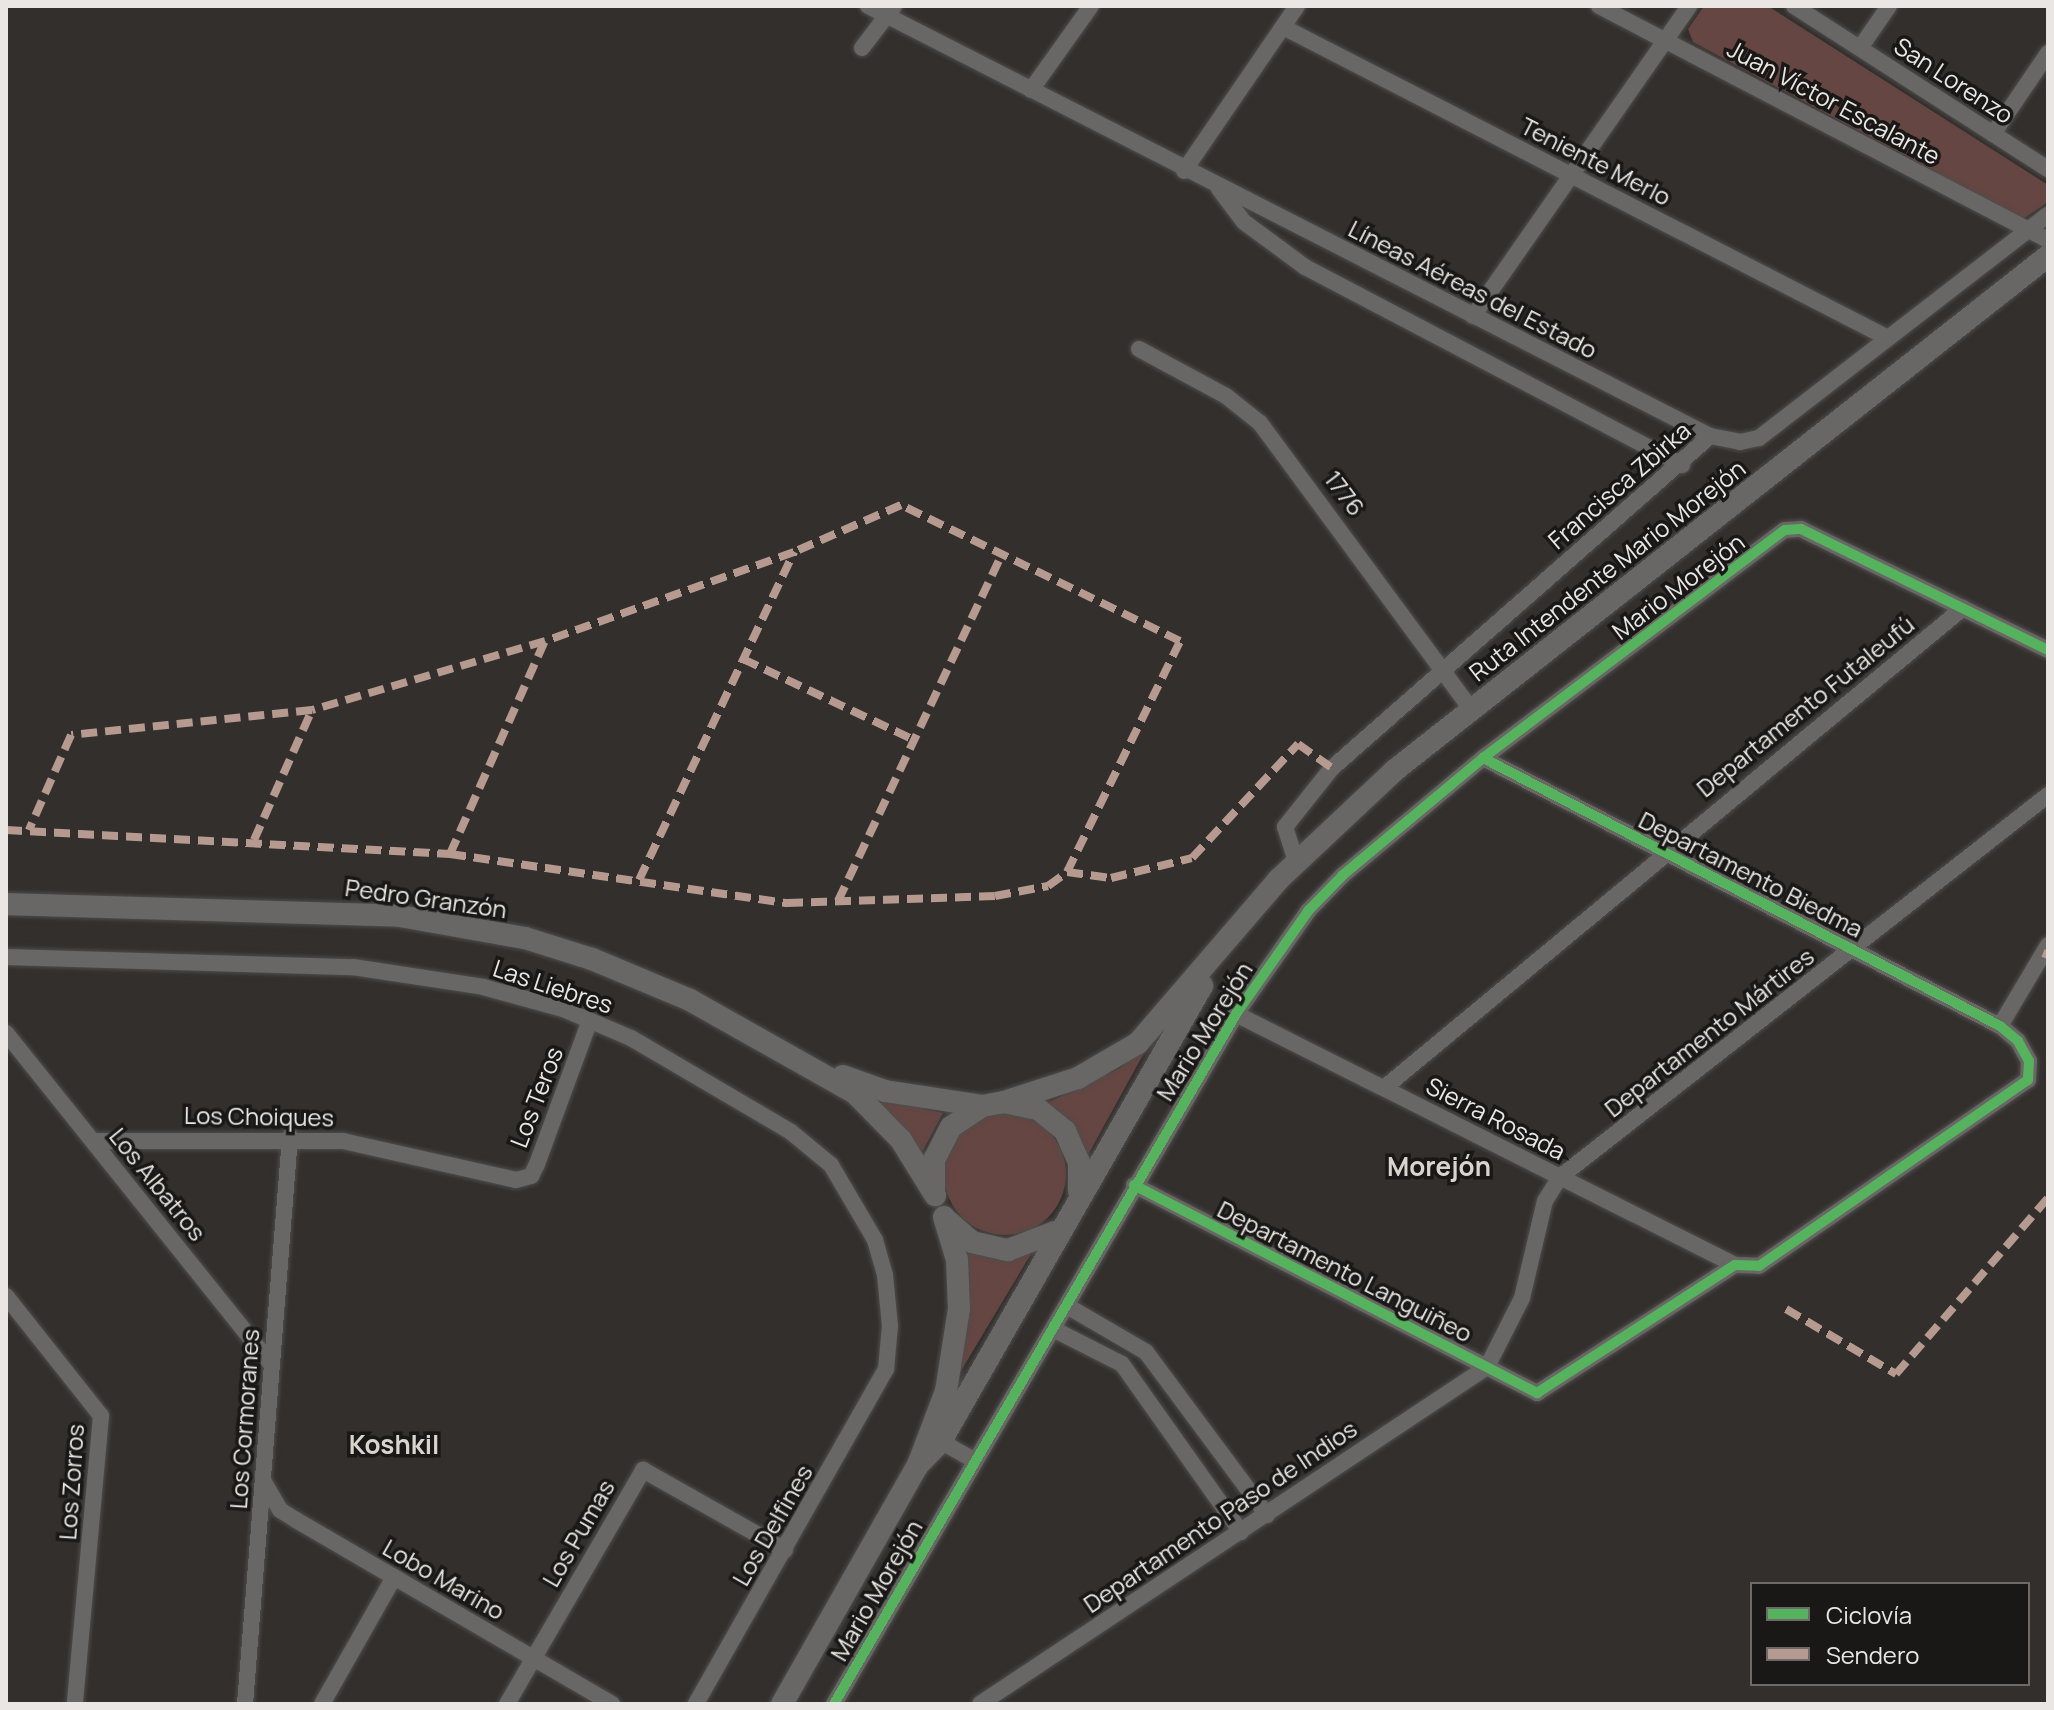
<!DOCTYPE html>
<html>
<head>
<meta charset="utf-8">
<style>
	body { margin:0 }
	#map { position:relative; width:2054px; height:1710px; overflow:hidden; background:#322f2d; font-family:Manrope,sans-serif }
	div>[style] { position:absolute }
	.green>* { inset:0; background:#664642 }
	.round { border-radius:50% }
	.roads { filter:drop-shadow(0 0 2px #4f4d4b) drop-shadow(0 0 2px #4f4d4b) }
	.minor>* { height:16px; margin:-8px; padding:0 8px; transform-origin:8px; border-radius:8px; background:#696766 }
	.secondary>* { height:22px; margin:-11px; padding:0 11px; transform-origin:11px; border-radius:11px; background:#696766 }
	.quiet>* { height:8px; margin-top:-4px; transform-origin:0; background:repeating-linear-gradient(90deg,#b69a8f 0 16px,transparent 0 24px) }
	.cycleway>* { height:10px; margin:-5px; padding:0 5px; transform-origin:5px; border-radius:5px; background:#56b35d }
	span { translate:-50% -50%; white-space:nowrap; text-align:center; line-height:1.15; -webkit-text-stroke:7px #1a1816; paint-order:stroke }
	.street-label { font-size:24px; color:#e9e6e3 }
	.neighbourhood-label { font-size:26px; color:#d9d4ce; font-weight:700 }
	.frame { position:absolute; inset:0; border:8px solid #e9e6e3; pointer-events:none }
	.legend { position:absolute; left:1750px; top:1582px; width:280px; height:104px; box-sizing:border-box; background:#1a1816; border:2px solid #6d6a68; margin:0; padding:10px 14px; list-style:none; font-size:24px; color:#e9e6e3 }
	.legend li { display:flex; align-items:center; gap:16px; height:40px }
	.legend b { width:40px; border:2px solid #6d6a68 }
</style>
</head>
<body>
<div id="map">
	<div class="green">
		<i style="clip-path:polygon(1704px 6px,1768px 6px,2048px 185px,2048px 202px,2023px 219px,1693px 42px,1688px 29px)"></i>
		<i style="clip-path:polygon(1150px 1042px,1088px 1155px,1076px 1129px,1047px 1103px,1120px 1068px)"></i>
		<i style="clip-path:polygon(873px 1097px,943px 1113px,922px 1152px,911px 1137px)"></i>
		<i class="round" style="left:944px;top:1113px;width:122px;height:122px"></i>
		<i style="clip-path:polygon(961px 1245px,995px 1259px,1031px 1254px,956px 1379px)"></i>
	</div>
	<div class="roads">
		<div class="minor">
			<i style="left:868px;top:6px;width:945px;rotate:27.05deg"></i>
			<i style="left:1710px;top:436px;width:31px;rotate:11deg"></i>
			<i style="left:1740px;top:442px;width:19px;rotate:-12deg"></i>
			<i style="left:1759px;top:438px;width:365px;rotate:-37.7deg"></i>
			<i style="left:1599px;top:6px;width:506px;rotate:27.53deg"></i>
			<i style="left:1794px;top:6px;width:302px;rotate:32.7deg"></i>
			<i style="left:1283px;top:27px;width:680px;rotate:27.21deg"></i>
			<i style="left:862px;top:48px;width:53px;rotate:-52.7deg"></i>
			<i style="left:1860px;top:48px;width:51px;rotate:-55.4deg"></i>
			<i style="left:1031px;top:90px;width:103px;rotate:-54.5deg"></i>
			<i style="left:1993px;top:134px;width:98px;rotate:-55.8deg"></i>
			<i style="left:1184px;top:171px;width:200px;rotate:-55.6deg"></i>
			<i style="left:1219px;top:189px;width:41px;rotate:52.9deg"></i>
			<i style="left:1244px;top:222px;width:76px;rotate:36.4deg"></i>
			<i style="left:1305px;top:267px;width:426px;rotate:27.7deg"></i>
			<i style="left:1473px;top:316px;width:378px;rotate:-55.1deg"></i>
			<i style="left:1139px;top:349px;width:99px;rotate:28.4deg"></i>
			<i style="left:1226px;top:396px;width:43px;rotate:38.5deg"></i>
			<i style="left:1260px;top:423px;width:358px;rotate:53.6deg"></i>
			<i style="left:1296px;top:861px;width:36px;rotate:-108deg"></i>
			<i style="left:1285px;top:827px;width:75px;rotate:-51.5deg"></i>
			<i style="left:1332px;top:768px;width:503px;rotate:-41.29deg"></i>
			<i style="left:6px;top:957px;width:347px;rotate:1.7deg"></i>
			<i style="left:353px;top:967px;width:132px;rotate:8.7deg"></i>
			<i style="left:483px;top:987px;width:83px;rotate:15.4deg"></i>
			<i style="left:563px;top:1009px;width:74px;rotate:23.1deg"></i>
			<i style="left:631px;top:1038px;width:186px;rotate:30.4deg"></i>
			<i style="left:791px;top:1132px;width:52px;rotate:39.5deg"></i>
			<i style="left:831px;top:1165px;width:87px;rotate:59.6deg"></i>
			<i style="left:875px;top:1240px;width:36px;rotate:74deg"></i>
			<i style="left:885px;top:1275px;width:51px;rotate:84.4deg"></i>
			<i style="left:890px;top:1326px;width:43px;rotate:95.3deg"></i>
			<i style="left:886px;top:1369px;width:385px;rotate:119.6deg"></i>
			<i style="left:1236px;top:1014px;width:559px;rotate:26.7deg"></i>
			<i style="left:2000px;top:1026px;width:94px;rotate:-59.3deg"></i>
			<i style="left:6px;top:1033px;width:425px;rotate:51.3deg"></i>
			<i style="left:1384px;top:1088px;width:752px;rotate:-39.66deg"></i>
			<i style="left:93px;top:1141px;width:250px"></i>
			<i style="left:343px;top:1141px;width:177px;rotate:12.7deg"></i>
			<i style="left:516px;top:1180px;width:16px;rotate:-15deg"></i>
			<i style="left:531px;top:1176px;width:13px;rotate:-63deg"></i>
			<i style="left:537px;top:1164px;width:153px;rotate:-69.8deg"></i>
			<i style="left:1134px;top:1185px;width:454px;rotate:27.3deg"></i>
			<i style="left:1537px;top:1393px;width:236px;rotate:-32.9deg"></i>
			<i style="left:1735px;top:1265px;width:24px;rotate:2deg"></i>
			<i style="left:1759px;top:1266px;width:327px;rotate:-34.7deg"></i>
			<i style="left:2028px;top:1080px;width:19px;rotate:-87deg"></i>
			<i style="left:2029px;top:1061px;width:23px;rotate:-119deg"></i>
			<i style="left:2018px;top:1041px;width:23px;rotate:-140deg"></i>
			<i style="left:2000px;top:1026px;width:582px;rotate:-152.6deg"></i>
			<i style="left:6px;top:1296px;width:153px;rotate:51.6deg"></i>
			<i style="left:101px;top:1416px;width:289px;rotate:95.2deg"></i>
			<i style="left:1067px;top:1306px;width:91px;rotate:30.2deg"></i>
			<i style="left:1146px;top:1352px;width:203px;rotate:53.4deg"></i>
			<i style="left:1053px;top:1329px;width:77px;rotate:26.9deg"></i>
			<i style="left:1122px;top:1364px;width:206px;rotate:54.7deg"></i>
			<i style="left:931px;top:1436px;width:49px;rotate:29.2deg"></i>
			<i style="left:264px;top:1482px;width:32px;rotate:60deg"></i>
			<i style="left:280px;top:1510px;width:19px;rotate:32deg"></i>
			<i style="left:296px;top:1520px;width:366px;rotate:30.2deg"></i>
			<i style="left:245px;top:1704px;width:569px;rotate:-85.46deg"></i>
			<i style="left:322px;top:1704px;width:146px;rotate:-60.4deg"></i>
			<i style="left:507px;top:1704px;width:271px;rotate:-59.8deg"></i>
			<i style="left:643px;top:1470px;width:163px;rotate:29.4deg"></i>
			<i style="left:834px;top:1704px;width:799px;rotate:-59.77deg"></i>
			<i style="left:1236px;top:1014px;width:126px;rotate:-55deg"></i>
			<i style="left:1308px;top:911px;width:50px;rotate:-45.8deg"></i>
			<i style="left:1343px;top:875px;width:182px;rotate:-39.9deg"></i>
			<i style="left:1483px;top:758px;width:378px;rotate:-37.1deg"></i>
			<i style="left:1785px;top:530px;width:16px;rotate:-4deg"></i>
			<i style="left:1801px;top:529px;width:275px;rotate:26.1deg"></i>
			<i style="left:980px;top:1704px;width:609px;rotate:-33.61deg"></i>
			<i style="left:1487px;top:1367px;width:77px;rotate:-63.1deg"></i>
			<i style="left:1522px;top:1298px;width:100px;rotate:-76.7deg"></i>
			<i style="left:1545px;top:1201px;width:28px;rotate:-58deg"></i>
			<i style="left:1560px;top:1177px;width:620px;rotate:-38.05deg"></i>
		</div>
		<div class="secondary">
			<i style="left:6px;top:904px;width:394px;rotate:1.7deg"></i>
			<i style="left:400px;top:916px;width:127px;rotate:10deg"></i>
			<i style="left:525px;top:938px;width:70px;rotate:17.4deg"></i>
			<i style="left:592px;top:959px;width:106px;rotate:22.7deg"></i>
			<i style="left:690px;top:1000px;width:189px;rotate:29.4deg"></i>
			<i style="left:855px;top:1093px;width:66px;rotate:45.6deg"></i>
			<i style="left:901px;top:1140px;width:65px;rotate:58.3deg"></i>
			<i style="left:843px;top:1076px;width:45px;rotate:19.7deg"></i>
			<i style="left:885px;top:1091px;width:98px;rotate:8.8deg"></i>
			<i style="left:1004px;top:1102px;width:78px;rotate:-18deg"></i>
			<i style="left:1078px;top:1078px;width:69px;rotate:-30.3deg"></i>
			<i style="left:1138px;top:1043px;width:215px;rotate:-49.3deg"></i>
			<i style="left:1278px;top:880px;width:161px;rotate:-43.2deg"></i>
			<i style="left:1395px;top:770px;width:831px;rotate:-38.21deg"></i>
			<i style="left:934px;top:1190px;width:30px;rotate:-90deg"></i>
			<i style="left:934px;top:1160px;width:37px;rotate:-63deg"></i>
			<i style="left:951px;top:1127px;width:37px;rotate:-34deg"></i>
			<i style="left:982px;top:1106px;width:22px;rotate:-10deg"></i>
			<i style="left:1004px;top:1102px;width:35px;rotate:12deg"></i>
			<i style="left:1038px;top:1109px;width:35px;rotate:39deg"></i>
			<i style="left:1065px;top:1131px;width:34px;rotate:66deg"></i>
			<i style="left:1079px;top:1162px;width:29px;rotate:90deg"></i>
			<i style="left:948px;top:1221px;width:32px;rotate:41deg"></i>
			<i style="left:972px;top:1242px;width:37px;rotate:13deg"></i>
			<i style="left:1008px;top:1250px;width:50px;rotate:-21deg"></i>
			<i style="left:918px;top:1465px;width:33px;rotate:-46deg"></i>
			<i style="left:941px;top:1441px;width:525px;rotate:-60.16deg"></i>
			<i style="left:782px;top:1704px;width:275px;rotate:-60.4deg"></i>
			<i style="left:918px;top:1465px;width:79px;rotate:-69.3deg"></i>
			<i style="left:946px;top:1391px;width:83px;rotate:-81deg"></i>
			<i style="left:959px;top:1309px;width:49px;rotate:-92.3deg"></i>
			<i style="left:957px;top:1260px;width:45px;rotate:-106.8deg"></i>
		</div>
	</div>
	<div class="quiet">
		<i style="left:743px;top:659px;width:189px;rotate:25.3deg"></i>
		<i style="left:6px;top:830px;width:445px;rotate:3.1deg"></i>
		<i style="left:450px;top:854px;width:341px;rotate:8.3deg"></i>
		<i style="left:787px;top:903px;width:208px;rotate:-1.9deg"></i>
		<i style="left:995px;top:896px;width:54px;rotate:-10.7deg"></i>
		<i style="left:1048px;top:886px;width:24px;rotate:-36deg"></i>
		<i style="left:1067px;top:872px;width:257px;rotate:-63.9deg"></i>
		<i style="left:1180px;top:641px;width:310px;rotate:-154deg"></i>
		<i style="left:901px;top:505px;width:117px;rotate:156.3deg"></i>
		<i style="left:794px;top:552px;width:264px;rotate:160.3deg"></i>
		<i style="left:545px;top:641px;width:243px;rotate:163.5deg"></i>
		<i style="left:312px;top:710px;width:242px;rotate:174.1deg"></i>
		<i style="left:71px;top:735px;width:104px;rotate:113.9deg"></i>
		<i style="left:254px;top:840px;width:142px;rotate:-66deg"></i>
		<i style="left:450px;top:854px;width:233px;rotate:-66deg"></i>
		<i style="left:1067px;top:872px;width:44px;rotate:7.8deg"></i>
		<i style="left:1111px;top:878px;width:83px;rotate:-13.9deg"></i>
		<i style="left:1192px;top:858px;width:156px;rotate:-47.1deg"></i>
		<i style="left:1298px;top:744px;width:42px;rotate:35.2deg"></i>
		<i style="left:639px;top:880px;width:363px;rotate:-64.7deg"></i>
		<i style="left:838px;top:901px;width:386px;rotate:-64.7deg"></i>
		<i style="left:2043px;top:953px;width:5px;rotate:22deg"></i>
		<i style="left:1786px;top:1309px;width:128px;rotate:30.6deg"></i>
		<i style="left:1896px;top:1374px;width:233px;rotate:-49.2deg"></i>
	</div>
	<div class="cycleway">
		<i style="left:1134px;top:1185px;width:454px;rotate:27.3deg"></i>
		<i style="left:1537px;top:1393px;width:236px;rotate:-32.9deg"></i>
		<i style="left:1735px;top:1265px;width:24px;rotate:2deg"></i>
		<i style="left:1759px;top:1266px;width:327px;rotate:-34.7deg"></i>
		<i style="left:2028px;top:1080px;width:19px;rotate:-87deg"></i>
		<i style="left:2029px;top:1061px;width:23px;rotate:-119deg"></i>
		<i style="left:2018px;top:1041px;width:23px;rotate:-140deg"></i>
		<i style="left:2000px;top:1026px;width:582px;rotate:-152.6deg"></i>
		<i style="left:834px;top:1704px;width:799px;rotate:-59.77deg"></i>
		<i style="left:1236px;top:1014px;width:126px;rotate:-55deg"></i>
		<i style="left:1308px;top:911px;width:50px;rotate:-45.8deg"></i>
		<i style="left:1343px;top:875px;width:182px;rotate:-39.9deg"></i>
		<i style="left:1483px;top:758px;width:378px;rotate:-37.1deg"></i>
		<i style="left:1785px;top:530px;width:16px;rotate:-4deg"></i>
		<i style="left:1801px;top:529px;width:275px;rotate:26.1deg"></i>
	</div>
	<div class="street-label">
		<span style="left:1954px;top:80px;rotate:33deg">San Lorenzo</span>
		<span style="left:1834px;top:102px;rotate:28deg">Juan Víctor Escalante</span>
		<span style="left:1596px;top:161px;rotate:27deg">Teniente Merlo</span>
		<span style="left:1473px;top:289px;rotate:27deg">Líneas Aéreas del Estado</span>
		<span style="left:1619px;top:485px;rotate:-41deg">Francisca Zbirka</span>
		<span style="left:1345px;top:493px;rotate:53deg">1776</span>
		<span style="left:1607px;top:570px;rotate:-38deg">Ruta Intendente Mario Morejón</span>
		<span style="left:1678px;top:586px;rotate:-37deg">Mario Morejón</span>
		<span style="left:1805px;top:706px;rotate:-39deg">Departamento Futaleufú</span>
		<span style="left:1751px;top:874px;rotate:27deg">Departamento Biedma</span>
		<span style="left:426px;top:898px;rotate:8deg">Pedro Granzón</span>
		<span style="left:553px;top:986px;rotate:18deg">Las Liebres</span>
		<span style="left:1204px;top:1031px;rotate:-58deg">Mario Morejón</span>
		<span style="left:1709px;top:1032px;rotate:-38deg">Departamento Mártires</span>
		<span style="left:536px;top:1097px;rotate:-69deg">Los Teros</span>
		<span style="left:259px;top:1116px;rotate:1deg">Los Choiques</span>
		<span style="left:1496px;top:1118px;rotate:27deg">Sierra Rosada</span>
		<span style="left:158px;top:1184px;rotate:51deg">Los Albatros</span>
		<span style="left:1345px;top:1271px;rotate:27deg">Departamento Languiñeo</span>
		<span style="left:244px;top:1419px;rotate:-86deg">Los Cormoranes</span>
		<span style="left:71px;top:1482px;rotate:-86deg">Los Zorros</span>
		<span style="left:1220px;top:1516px;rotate:-34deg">Departamento Paso de Indios</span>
		<span style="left:772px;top:1525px;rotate:-60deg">Los Delfines</span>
		<span style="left:578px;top:1533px;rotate:-60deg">Los Pumas</span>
		<span style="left:444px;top:1579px;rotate:30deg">Lobo Marino</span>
		<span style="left:876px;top:1590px;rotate:-60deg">Mario Morejón</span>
	</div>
	<div class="neighbourhood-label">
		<span style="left:1439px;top:1167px">Morejón</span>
		<span style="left:394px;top:1445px">Koshkil</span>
	</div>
	<div class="frame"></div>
	<ul class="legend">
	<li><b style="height:10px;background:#56b35d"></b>Ciclovía</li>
	<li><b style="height:10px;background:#b69a8f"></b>Sendero</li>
	</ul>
</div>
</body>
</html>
